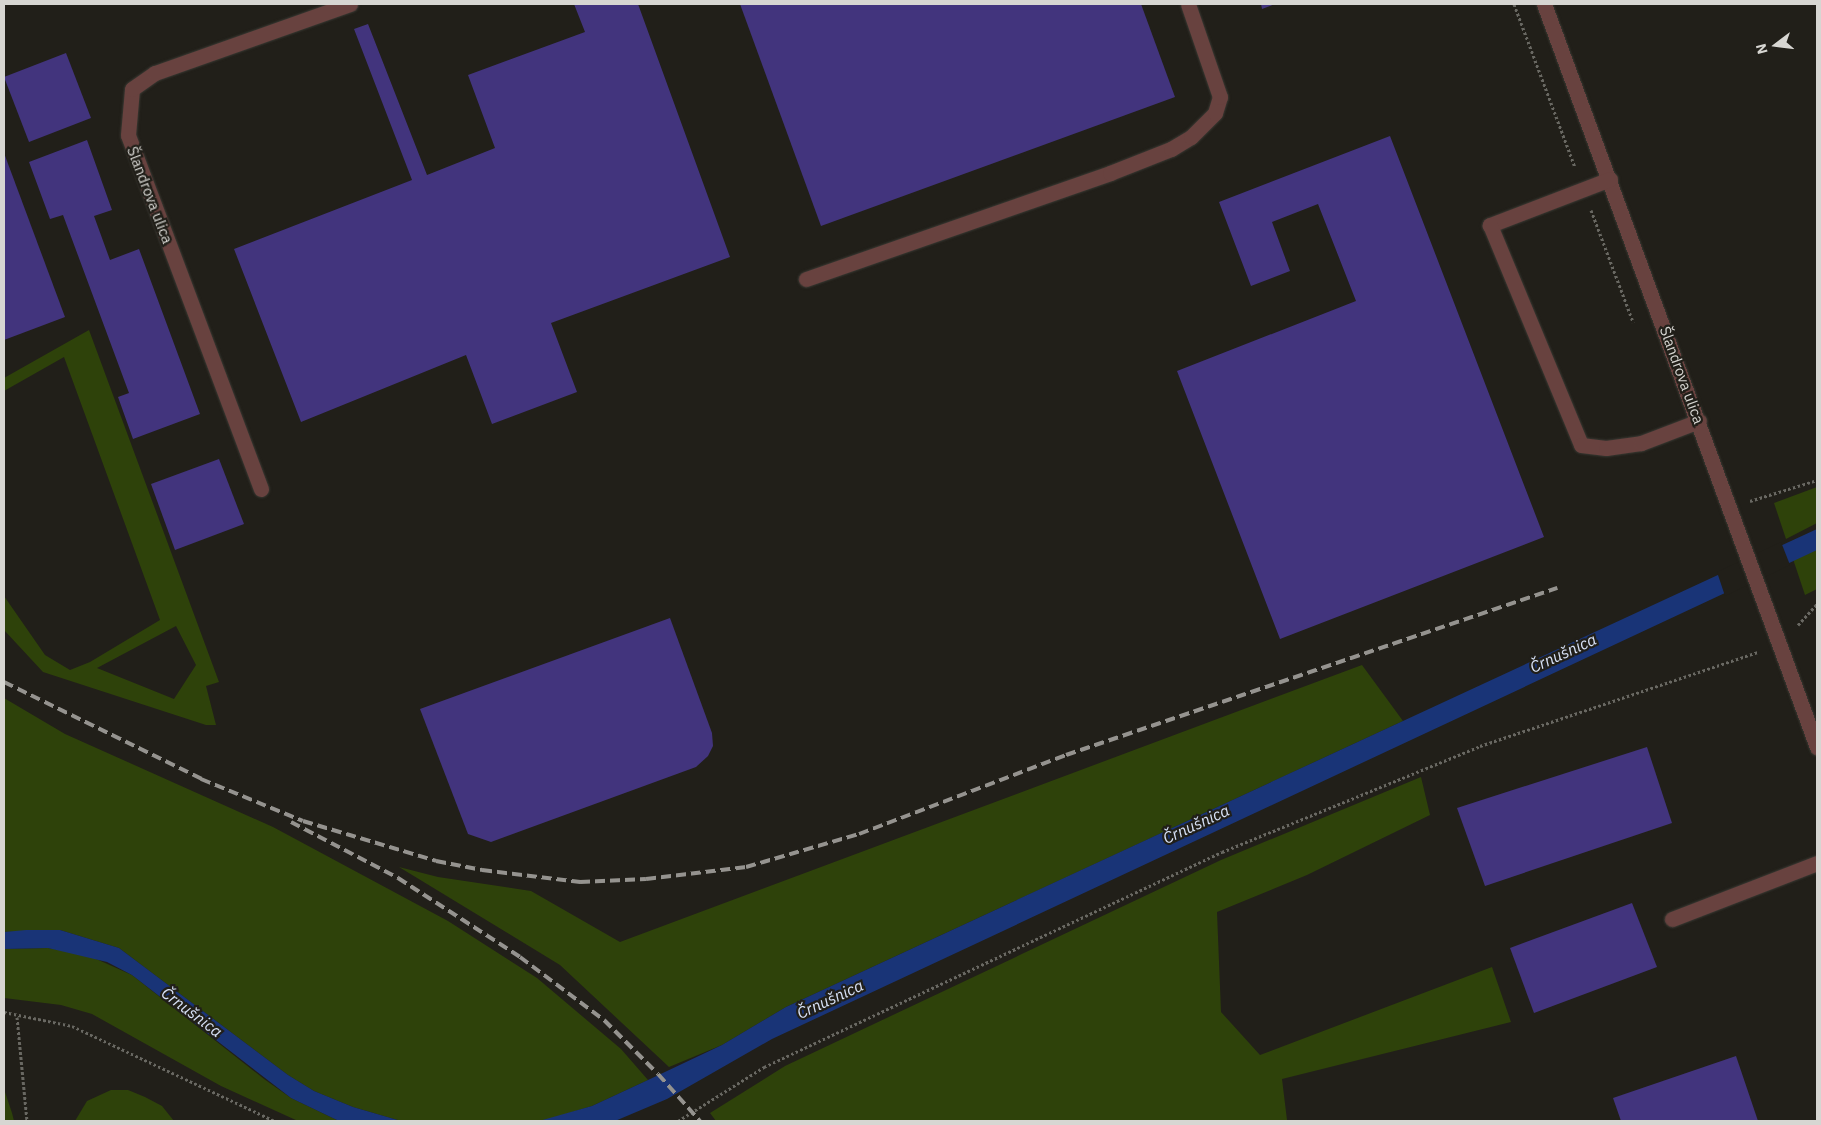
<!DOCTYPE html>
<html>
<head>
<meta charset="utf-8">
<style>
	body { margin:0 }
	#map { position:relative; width:1821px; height:1125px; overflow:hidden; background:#211f19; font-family:"IBM Plex Sans",sans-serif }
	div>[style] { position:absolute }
	.green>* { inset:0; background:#2e420a }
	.water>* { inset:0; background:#193477 }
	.pier>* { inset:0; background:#211f19 }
	.building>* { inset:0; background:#42347d }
	.path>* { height:3px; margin-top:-1.5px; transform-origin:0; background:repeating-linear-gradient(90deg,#696862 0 2.5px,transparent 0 5px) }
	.roads { filter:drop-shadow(0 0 1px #3a3933) drop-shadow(0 0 1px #3a3933) }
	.minor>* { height:15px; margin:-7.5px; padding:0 7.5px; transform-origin:7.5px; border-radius:7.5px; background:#68423f }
	.rail>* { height:4px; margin-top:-2px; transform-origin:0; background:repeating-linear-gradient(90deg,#95938f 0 10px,transparent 0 15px) }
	span { translate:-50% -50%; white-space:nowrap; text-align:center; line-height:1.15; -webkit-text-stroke:4.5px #211f19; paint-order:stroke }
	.street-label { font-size:15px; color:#d7d6d2 }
	.water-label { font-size:16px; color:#d8e2f7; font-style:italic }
	.frame { position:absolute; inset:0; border:5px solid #d7d6d2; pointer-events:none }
	.north { position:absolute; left:1751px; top:20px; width:50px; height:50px; -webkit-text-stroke:4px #211f19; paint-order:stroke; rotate:255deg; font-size:14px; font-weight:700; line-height:20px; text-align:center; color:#d7d6d2 }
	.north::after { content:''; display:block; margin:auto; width:18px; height:22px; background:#d7d6d2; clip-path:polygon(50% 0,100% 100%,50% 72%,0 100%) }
</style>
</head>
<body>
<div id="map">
	<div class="green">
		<i style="clip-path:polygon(evenodd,89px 330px,219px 682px,206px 686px,216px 725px,206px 725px,43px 672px,4px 630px,4px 596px,45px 655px,70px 670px,90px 662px,160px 620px,64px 357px,4px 391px,4px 378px,89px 330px,176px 626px,196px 665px,174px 699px,97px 668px,176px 626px)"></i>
		<i style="clip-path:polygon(1817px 487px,1817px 523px,1786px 539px,1774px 503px)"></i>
		<i style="clip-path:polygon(1817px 549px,1817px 589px,1805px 595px,1793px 559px)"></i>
		<i style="clip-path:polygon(1362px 665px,1403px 721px,786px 1007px,722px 1045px,669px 1067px,560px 965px,399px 867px,438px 877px,531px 891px,620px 942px)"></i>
		<i style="clip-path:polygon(4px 698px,65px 734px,273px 827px,448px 921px,537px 978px,621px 1049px,648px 1080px,592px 1106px,546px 1120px,401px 1121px,353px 1107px,314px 1091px,288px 1075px,119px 948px,60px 930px,4px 932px)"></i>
		<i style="clip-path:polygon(1421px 777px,1430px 815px,1307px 875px,1217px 912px,1221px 1012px,1260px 1055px,1492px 967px,1511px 1022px,1282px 1079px,1287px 1120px,1281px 1121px,716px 1121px,710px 1113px,785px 1066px,1221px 860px)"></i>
		<i style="clip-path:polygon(48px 948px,85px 954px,132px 975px,264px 1079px,291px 1098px,339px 1121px,298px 1121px,221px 1086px,92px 1014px,61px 1005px,4px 998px,4px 949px)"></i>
		<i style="clip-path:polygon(4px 1089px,12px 1113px,14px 1121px,4px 1121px)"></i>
		<i style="clip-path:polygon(111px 1090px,128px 1090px,145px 1097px,162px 1106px,174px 1121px,75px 1121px,87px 1101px)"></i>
	</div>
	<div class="water">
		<i style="clip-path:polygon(1817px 529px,1817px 550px,772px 1039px,667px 1099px,615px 1121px,539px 1121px,592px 1106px,648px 1080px,722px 1045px,786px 1007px)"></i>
		<i style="clip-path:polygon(26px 930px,60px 930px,119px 948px,288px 1075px,314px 1091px,353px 1107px,401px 1121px,339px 1121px,291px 1098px,132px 975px,107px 962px,48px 948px,4px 949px,4px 932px)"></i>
	</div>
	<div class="pier">
		<i style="clip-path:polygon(1781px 542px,1790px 565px,1725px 596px,1717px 572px)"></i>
	</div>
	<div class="building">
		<i style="clip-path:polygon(574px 4px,638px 4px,730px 257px,551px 323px,577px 392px,492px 424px,466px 355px,301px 422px,234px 249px,412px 180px,354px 29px,368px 24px,427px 175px,495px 148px,468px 75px,585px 32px)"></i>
		<i style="clip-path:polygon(740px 4px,1141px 4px,1175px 97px,821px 226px)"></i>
		<i style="clip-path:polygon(1261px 4px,1275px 4px,1262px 9px)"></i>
		<i style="clip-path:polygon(66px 53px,91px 118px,29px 142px,4px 77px)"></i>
		<i style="clip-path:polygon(1390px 136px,1544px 537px,1280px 639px,1177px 371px,1356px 301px,1318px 204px,1272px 222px,1290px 271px,1251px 286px,1219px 202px)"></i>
		<i style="clip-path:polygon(87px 140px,112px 210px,94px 216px,110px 260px,139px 249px,200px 414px,133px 439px,118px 397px,129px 393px,63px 215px,50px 219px,29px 162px)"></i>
		<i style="clip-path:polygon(4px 153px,65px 317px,4px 340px)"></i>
		<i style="clip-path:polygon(219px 459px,244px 524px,175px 550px,151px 484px)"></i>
		<i style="clip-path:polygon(670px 618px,712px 733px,713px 746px,708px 756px,696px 767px,491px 842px,468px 834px,420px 709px)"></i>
		<i style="clip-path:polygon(1647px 747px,1672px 823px,1485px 886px,1457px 808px)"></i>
		<i style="clip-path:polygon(1632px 903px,1657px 967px,1534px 1013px,1510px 948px)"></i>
		<i style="clip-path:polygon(1736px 1056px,1758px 1121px,1621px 1121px,1613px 1098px)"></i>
	</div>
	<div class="path">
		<i style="left:1514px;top:4px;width:174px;rotate:69.5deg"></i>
		<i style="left:1591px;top:210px;width:120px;rotate:69.4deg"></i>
		<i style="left:1750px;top:501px;width:70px;rotate:-17.4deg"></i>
		<i style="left:1798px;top:625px;width:28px;rotate:-48deg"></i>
		<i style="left:4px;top:1012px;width:69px;rotate:11.6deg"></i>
		<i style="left:72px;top:1026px;width:224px;rotate:25.1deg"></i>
		<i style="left:17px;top:1017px;width:104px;rotate:84.5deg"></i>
		<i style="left:678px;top:1121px;width:102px;rotate:-32.1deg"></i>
		<i style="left:764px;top:1067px;width:506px;rotate:-25.15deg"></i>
		<i style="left:1222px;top:852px;width:279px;rotate:-22.3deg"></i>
		<i style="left:1480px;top:746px;width:293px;rotate:-18.7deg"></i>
	</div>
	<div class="roads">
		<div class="minor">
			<i style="left:1544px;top:4px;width:792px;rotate:69.83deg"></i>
			<i style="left:1610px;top:179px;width:129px;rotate:159deg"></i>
			<i style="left:1490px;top:225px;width:238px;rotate:67.5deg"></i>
			<i style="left:1581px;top:445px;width:25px;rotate:7deg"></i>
			<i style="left:1606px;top:448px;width:35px;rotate:-8deg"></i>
			<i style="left:1641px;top:443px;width:62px;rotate:-20.8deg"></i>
			<i style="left:806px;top:279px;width:322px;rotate:-19.2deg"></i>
			<i style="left:1110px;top:173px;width:66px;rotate:-21.5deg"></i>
			<i style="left:1171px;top:149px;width:23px;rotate:-31deg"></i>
			<i style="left:1191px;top:137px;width:34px;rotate:-45deg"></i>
			<i style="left:1215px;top:113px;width:17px;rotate:-73deg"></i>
			<i style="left:1220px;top:97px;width:98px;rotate:-109deg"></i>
			<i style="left:261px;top:489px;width:378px;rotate:-110.6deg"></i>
			<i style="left:128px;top:135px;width:46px;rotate:-85deg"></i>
			<i style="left:132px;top:89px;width:28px;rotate:-35deg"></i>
			<i style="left:155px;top:73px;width:207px;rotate:-19.5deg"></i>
			<i style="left:1672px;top:919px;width:155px;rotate:-21.1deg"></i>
		</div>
	</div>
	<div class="rail">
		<i style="left:4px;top:682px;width:225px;rotate:26.1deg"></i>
		<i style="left:201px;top:779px;width:110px;rotate:22.4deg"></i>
		<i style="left:303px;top:821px;width:139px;rotate:16.7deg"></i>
		<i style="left:436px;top:861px;width:47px;rotate:11.1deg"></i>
		<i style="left:482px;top:870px;width:99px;rotate:7deg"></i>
		<i style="left:580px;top:882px;width:66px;rotate:-2.6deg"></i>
		<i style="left:646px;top:879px;width:101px;rotate:-6.8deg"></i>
		<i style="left:746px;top:867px;width:118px;rotate:-16.3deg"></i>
		<i style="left:859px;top:834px;width:222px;rotate:-20.9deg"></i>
		<i style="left:1066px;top:755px;width:519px;rotate:-18.78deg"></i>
		<i style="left:291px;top:822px;width:121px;rotate:27.6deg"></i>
		<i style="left:398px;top:878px;width:145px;rotate:32.9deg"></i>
		<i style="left:520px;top:957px;width:105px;rotate:36.9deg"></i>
		<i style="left:604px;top:1020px;width:76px;rotate:45deg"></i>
		<i style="left:658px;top:1074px;width:63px;rotate:48.2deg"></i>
	</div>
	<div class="street-label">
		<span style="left:150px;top:195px;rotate:69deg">Šlandrova ulica</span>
		<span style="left:1682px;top:375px;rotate:70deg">Šlandrova ulica</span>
	</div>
	<div class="water-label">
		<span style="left:1563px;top:653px;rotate:-25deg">Črnušnica</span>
		<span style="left:1196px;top:824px;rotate:-25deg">Črnušnica</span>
		<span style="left:830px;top:999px;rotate:-25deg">Črnušnica</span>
		<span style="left:192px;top:1012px;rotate:37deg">Črnušnica</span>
	</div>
	<div class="frame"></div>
	<div class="north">N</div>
</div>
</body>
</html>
